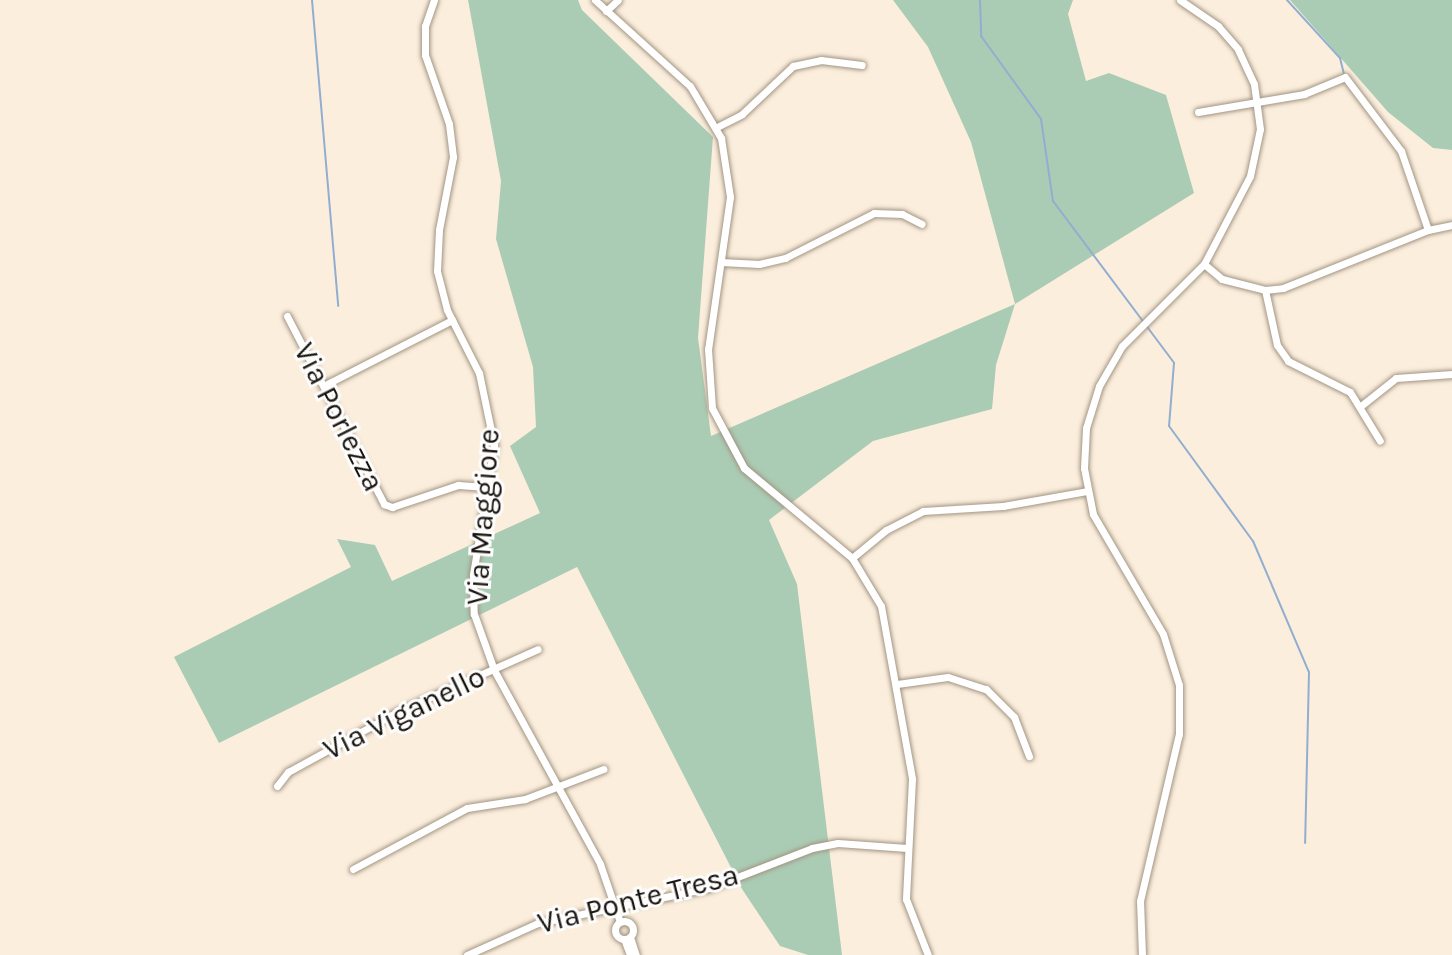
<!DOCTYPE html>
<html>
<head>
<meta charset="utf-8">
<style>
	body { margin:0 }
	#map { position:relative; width:1452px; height:955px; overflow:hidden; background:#fceedc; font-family:Karla,sans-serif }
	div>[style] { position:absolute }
	.green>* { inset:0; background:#abccb4 }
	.stream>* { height:2px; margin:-1px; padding:0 1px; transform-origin:1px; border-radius:1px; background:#91aed0 }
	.roads { filter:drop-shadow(0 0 2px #a29584) drop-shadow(0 0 2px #a29584) }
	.minor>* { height:7px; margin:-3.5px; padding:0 3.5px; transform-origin:3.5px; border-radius:3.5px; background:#fff }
	.minor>.ring { margin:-3.5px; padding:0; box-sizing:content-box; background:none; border:7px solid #fff; border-radius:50% }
	span { translate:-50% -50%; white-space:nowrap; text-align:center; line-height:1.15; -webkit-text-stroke:6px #fdfdfd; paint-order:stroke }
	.street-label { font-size:30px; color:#18130d }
</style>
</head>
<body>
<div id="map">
	<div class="green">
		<i style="clip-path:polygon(468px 0,578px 0,582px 10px,713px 137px,698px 338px,711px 436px,1015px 304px,971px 142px,928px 47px,893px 0,1073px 0,1068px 14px,1086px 81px,1109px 73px,1166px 95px,1194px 193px,1015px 304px,996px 365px,992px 409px,873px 441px,769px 520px,797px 584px,842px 955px,808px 955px,780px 946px,742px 889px,577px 567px,219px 743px,174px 657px,351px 567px,337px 539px,375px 545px,392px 581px,540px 513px,510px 446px,536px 427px,533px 367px,496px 239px,501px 181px)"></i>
		<i style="clip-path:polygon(1290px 0,1452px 0,1452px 150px,1433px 148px,1388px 112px)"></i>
	</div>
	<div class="stream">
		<i style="left:312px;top:0;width:307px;rotate:85.1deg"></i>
		<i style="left:980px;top:0;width:36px;rotate:88deg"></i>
		<i style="left:981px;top:36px;width:102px;rotate:54.1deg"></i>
		<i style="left:1041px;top:119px;width:83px;rotate:81.7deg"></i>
		<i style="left:1053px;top:201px;width:202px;rotate:53.2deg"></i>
		<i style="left:1174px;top:363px;width:63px;rotate:94.5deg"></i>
		<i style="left:1169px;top:426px;width:142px;rotate:53.9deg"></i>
		<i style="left:1253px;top:541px;width:142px;rotate:66.9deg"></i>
		<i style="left:1309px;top:672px;width:171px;rotate:91.3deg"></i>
		<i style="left:1287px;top:0;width:79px;rotate:47.6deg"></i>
		<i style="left:1340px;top:58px;width:16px;rotate:76deg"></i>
	</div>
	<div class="roads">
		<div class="minor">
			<i style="left:434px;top:0;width:28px;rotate:109deg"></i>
			<i style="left:425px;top:26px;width:29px;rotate:90deg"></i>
			<i style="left:425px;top:55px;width:73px;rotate:70.8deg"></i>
			<i style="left:449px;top:124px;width:33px;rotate:83deg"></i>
			<i style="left:453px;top:157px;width:74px;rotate:100.9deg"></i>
			<i style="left:439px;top:230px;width:41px;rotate:92.8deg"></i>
			<i style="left:437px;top:271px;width:40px;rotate:75.6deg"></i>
			<i style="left:447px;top:310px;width:71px;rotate:63.1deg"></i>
			<i style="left:479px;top:373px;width:74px;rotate:78.2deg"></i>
			<i style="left:494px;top:445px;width:132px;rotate:99.2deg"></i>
			<i style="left:473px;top:575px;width:39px;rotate:89deg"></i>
			<i style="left:474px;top:614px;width:59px;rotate:70.3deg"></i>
			<i style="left:494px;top:670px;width:221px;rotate:61.3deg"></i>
			<i style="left:600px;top:864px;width:61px;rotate:71deg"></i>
			<i style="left:595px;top:0;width:128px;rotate:42.2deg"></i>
			<i style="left:690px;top:86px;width:61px;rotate:59.2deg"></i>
			<i style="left:721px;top:138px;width:60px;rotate:81.3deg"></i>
			<i style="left:730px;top:197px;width:154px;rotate:98.2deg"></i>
			<i style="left:708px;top:349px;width:59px;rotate:86.1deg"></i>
			<i style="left:712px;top:408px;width:68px;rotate:61.9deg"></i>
			<i style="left:744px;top:468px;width:141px;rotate:39.8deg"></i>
			<i style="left:852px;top:558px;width:56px;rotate:58.9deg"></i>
			<i style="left:881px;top:606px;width:176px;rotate:79.8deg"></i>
			<i style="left:912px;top:779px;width:120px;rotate:92.9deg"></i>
			<i style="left:906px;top:899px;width:60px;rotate:68.6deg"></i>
			<i style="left:606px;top:11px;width:16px;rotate:-43deg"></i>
			<i style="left:1198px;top:112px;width:108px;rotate:-9.6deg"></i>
			<i style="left:1304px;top:94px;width:44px;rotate:-22.5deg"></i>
			<i style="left:1345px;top:77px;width:93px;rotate:52.9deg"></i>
			<i style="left:1401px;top:151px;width:83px;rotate:71.1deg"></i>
			<i style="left:717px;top:127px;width:28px;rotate:-27deg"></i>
			<i style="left:742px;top:114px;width:70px;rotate:-43.3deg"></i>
			<i style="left:793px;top:66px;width:29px;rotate:-12deg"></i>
			<i style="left:821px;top:60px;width:41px;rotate:7deg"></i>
			<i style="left:721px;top:262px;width:38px;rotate:3deg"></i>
			<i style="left:759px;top:264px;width:27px;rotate:-13deg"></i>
			<i style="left:785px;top:258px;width:100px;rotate:-26.8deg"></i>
			<i style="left:874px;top:213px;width:28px;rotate:2deg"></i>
			<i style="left:902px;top:214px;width:22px;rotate:27deg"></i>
			<i style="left:1204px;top:264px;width:23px;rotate:40deg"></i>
			<i style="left:1222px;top:279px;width:44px;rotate:14.3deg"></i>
			<i style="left:1265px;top:290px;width:18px;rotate:-6deg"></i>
			<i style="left:1283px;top:288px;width:156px;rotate:-21.8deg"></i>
			<i style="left:1428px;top:230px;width:25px;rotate:-12deg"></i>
			<i style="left:1265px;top:290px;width:56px;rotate:77.7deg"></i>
			<i style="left:1277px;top:345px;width:19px;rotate:55deg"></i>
			<i style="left:1288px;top:361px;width:69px;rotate:26.6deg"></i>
			<i style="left:1350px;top:392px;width:57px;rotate:58.5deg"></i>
			<i style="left:287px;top:316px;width:212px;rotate:62.7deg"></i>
			<i style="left:384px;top:504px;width:9px;rotate:21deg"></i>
			<i style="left:392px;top:507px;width:70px;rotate:-18.4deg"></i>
			<i style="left:458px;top:485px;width:32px;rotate:4deg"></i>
			<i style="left:325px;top:385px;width:143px;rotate:-27.1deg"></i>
			<i style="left:1362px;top:405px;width:43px;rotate:-38.5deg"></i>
			<i style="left:1396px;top:378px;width:56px;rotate:-4.1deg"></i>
			<i style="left:852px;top:558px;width:44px;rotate:-39.5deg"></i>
			<i style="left:886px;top:530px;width:42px;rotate:-27.2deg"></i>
			<i style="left:923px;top:511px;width:80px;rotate:-3.6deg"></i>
			<i style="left:1003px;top:506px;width:85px;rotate:-10.1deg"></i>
			<i style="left:897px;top:684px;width:51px;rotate:-7.8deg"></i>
			<i style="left:948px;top:677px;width:40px;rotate:18deg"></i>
			<i style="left:986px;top:689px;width:40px;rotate:45deg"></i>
			<i style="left:1014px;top:717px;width:42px;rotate:69deg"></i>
			<i style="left:277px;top:786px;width:18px;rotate:-52deg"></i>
			<i style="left:288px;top:772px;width:124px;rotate:-28.8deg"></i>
			<i style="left:397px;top:712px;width:154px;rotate:-24.1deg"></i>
			<i style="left:353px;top:869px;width:129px;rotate:-28.2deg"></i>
			<i style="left:467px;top:808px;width:59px;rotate:-8.8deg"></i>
			<i style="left:525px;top:799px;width:84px;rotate:-21deg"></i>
			<i class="ring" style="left:615px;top:921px;width:11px;height:11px"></i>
			<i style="left:630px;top:937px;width:19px;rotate:72deg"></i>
			<i style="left:624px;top:939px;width:17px;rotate:69deg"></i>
			<i style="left:467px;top:955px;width:78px;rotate:-24.3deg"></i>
			<i style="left:538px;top:923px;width:175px;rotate:-11.6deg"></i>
			<i style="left:709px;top:888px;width:110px;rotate:-21.2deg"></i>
			<i style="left:812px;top:848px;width:26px;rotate:-11deg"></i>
			<i style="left:838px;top:843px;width:69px;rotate:4.1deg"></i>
			<i style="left:1142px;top:955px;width:54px;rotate:-92.1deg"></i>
			<i style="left:1140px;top:901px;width:171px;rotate:-76.9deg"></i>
			<i style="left:1179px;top:734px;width:49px;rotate:-90deg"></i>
			<i style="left:1179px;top:685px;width:53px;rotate:-107.4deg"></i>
			<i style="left:1163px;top:634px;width:139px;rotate:-120.3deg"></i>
			<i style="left:1093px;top:514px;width:47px;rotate:-101.1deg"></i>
			<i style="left:1084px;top:468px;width:40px;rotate:-87.1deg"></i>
			<i style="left:1086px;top:428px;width:44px;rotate:-72.8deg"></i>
			<i style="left:1099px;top:386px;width:46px;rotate:-60.1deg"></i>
			<i style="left:1122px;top:346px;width:116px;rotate:-45deg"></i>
			<i style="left:1204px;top:264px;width:99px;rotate:-62.4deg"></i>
			<i style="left:1250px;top:176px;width:48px;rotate:-78deg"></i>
			<i style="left:1260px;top:129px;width:45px;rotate:-97.6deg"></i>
			<i style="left:1254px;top:84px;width:38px;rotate:-115deg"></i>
			<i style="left:1238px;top:49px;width:30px;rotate:-131deg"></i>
			<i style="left:1218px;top:26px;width:46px;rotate:-145.6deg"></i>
		</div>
	</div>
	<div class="street-label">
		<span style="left:339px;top:417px;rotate:63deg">Via Porlezza</span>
		<span style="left:483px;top:517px;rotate:-86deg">Via Maggiore</span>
		<span style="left:404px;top:713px;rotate:-26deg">Via Viganello</span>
		<span style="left:638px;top:899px;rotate:-14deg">Via Ponte Tresa</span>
	</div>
</div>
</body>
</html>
